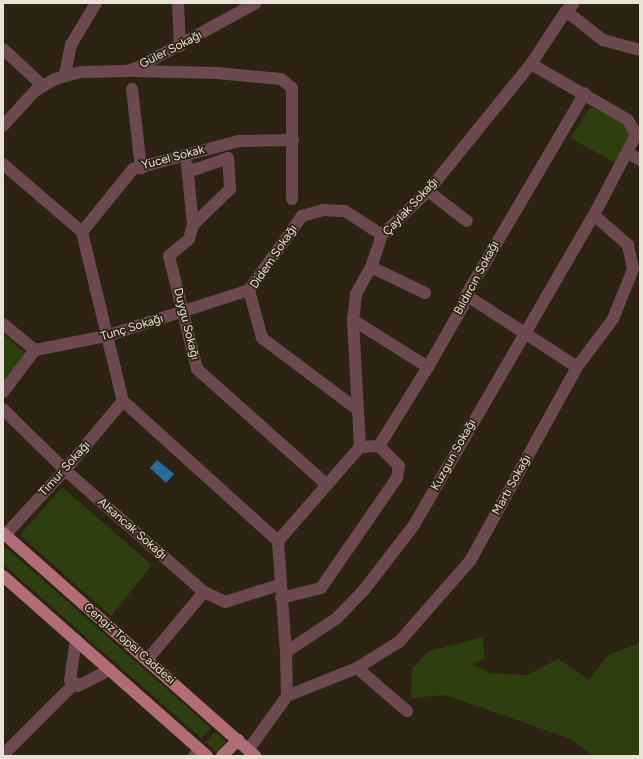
<!DOCTYPE html>
<html>
<head>
<meta charset="utf-8">
<style>
	body { margin:0 }
	#map { position:relative; width:643px; height:759px; overflow:hidden; background:#2d2312; font-family:Figtree,sans-serif }
	div>[style] { position:absolute }
	.green>* { inset:0; background:#2d3f0e }
	.water>* { inset:0; background:#256b9e }
	.minor>* { height:12px; margin:-6px; padding:0 6px; transform-origin:6px; border-radius:6px; background:#6c494e }
	.major>* { height:12px; margin:-6px; padding:0 6px; transform-origin:6px; border-radius:6px; background:#b26c76 }
	span { translate:-50% -50%; white-space:nowrap; text-align:center; line-height:1.15; -webkit-text-stroke:3.5px #2d2312; paint-order:stroke }
	.street-label { font-size:12px; color:#e9e2d7 }
	.frame { position:absolute; inset:0; border:4px solid #e9e2d7; pointer-events:none }
</style>
</head>
<body>
<div id="map">
	<div class="green">
		<i style="clip-path:polygon(593px 108px,622px 123px,630px 135px,619px 165px,570px 138px,589px 109px)"></i>
		<i style="clip-path:polygon(3px 334px,30px 357px,3px 388px)"></i>
		<i style="clip-path:polygon(62px 487px,152px 565px,111px 616px,20px 535px)"></i>
		<i style="clip-path:polygon(3px 545px,211px 728px,201px 738px,3px 564px)"></i>
		<i style="clip-path:polygon(483px 637px,485px 659px,472px 664px,490px 673px,527px 675px,558px 659px,589px 680px,608px 655px,640px 643px,640px 756px,594px 756px,568px 738px,445px 695px,411px 698px,412px 668px,430px 651px)"></i>
		<i style="clip-path:polygon(215px 732px,226px 742px,216px 752px,206px 742px)"></i>
	</div>
	<div class="water">
		<i style="clip-path:polygon(157px 460px,174px 474px,166px 483px,150px 468px)"></i>
	</div>
	<div class="minor">
		<i style="left:178px;top:3px;width:43px;rotate:87.3deg"></i>
		<i style="left:566px;top:11px;width:47px;rotate:38.1deg"></i>
		<i style="left:603px;top:40px;width:38px;rotate:15deg"></i>
		<i style="left:3px;top:49px;width:54px;rotate:42.8deg"></i>
		<i style="left:531px;top:64px;width:112px;rotate:30deg"></i>
		<i style="left:628px;top:120px;width:17px;rotate:62deg"></i>
		<i style="left:132px;top:71px;width:85px;rotate:1.3deg"></i>
		<i style="left:217px;top:73px;width:64px;rotate:5.4deg"></i>
		<i style="left:281px;top:79px;width:14px;rotate:39deg"></i>
		<i style="left:292px;top:88px;width:111px;rotate:90deg"></i>
		<i style="left:65px;top:75px;width:31px;rotate:-79deg"></i>
		<i style="left:71px;top:45px;width:49px;rotate:-59.2deg"></i>
		<i style="left:132px;top:89px;width:80px;rotate:83.5deg"></i>
		<i style="left:3px;top:126px;width:47px;rotate:-47.6deg"></i>
		<i style="left:35px;top:91px;width:23px;rotate:-31deg"></i>
		<i style="left:55px;top:79px;width:28px;rotate:-15deg"></i>
		<i style="left:82px;top:72px;width:45px;rotate:-1.3deg"></i>
		<i style="left:127px;top:71px;width:13px;rotate:-18deg"></i>
		<i style="left:139px;top:67px;width:133px;rotate:-28.7deg"></i>
		<i style="left:628px;top:153px;width:14px;rotate:30deg"></i>
		<i style="left:3px;top:164px;width:104px;rotate:40.7deg"></i>
		<i style="left:82px;top:232px;width:174px;rotate:76.4deg"></i>
		<i style="left:123px;top:401px;width:209px;rotate:42.1deg"></i>
		<i style="left:278px;top:541px;width:111px;rotate:85.9deg"></i>
		<i style="left:187px;top:165px;width:60px;rotate:84.3deg"></i>
		<i style="left:188px;top:172px;width:42px;rotate:-19.3deg"></i>
		<i style="left:228px;top:158px;width:31px;rotate:86deg"></i>
		<i style="left:230px;top:189px;width:52px;rotate:135.8deg"></i>
		<i style="left:193px;top:225px;width:15px;rotate:106deg"></i>
		<i style="left:189px;top:239px;width:26px;rotate:140deg"></i>
		<i style="left:169px;top:256px;width:116px;rotate:76.1deg"></i>
		<i style="left:197px;top:369px;width:171px;rotate:41.7deg"></i>
		<i style="left:428px;top:191px;width:49px;rotate:37.6deg"></i>
		<i style="left:82px;top:232px;width:81px;rotate:-51deg"></i>
		<i style="left:133px;top:169px;width:110px;rotate:-14.8deg"></i>
		<i style="left:239px;top:141px;width:54px;rotate:-1.1deg"></i>
		<i style="left:371px;top:267px;width:60px;rotate:25.7deg"></i>
		<i style="left:466px;top:295px;width:132px;rotate:33deg"></i>
		<i style="left:353px;top:320px;width:89px;rotate:32.1deg"></i>
		<i style="left:3px;top:324px;width:41px;rotate:39.1deg"></i>
		<i style="left:35px;top:350px;width:72px;rotate:-11.2deg"></i>
		<i style="left:106px;top:336px;width:150px;rotate:-17.8deg"></i>
		<i style="left:3px;top:392px;width:53px;rotate:-52.7deg"></i>
		<i style="left:3px;top:409px;width:87px;rotate:44.5deg"></i>
		<i style="left:65px;top:470px;width:185px;rotate:41.3deg"></i>
		<i style="left:204px;top:592px;width:23px;rotate:25deg"></i>
		<i style="left:225px;top:602px;width:57px;rotate:-17.5deg"></i>
		<i style="left:358px;top:410px;width:120px;rotate:-143.1deg"></i>
		<i style="left:262px;top:338px;width:50px;rotate:-105.2deg"></i>
		<i style="left:249px;top:290px;width:91px;rotate:-54.4deg"></i>
		<i style="left:302px;top:216px;width:22px;rotate:-16deg"></i>
		<i style="left:323px;top:210px;width:22px;rotate:3deg"></i>
		<i style="left:345px;top:211px;width:44px;rotate:33deg"></i>
		<i style="left:360px;top:447px;width:19px;rotate:-3deg"></i>
		<i style="left:379px;top:446px;width:93px;rotate:-58.2deg"></i>
		<i style="left:428px;top:367px;width:70px;rotate:-60.2deg"></i>
		<i style="left:463px;top:306px;width:11px;rotate:-75deg"></i>
		<i style="left:466px;top:295px;width:234px;rotate:-59.5deg"></i>
		<i style="left:5px;top:535px;width:88px;rotate:-47.3deg"></i>
		<i style="left:65px;top:470px;width:90px;rotate:-50deg"></i>
		<i style="left:278px;top:541px;width:125px;rotate:-48.9deg"></i>
		<i style="left:360px;top:447px;width:127px;rotate:-93.2deg"></i>
		<i style="left:353px;top:320px;width:26px;rotate:-83deg"></i>
		<i style="left:356px;top:294px;width:31px;rotate:-61deg"></i>
		<i style="left:371px;top:267px;width:34px;rotate:-71deg"></i>
		<i style="left:382px;top:235px;width:64px;rotate:-43.7deg"></i>
		<i style="left:428px;top:191px;width:164px;rotate:-51deg"></i>
		<i style="left:531px;top:64px;width:64px;rotate:-56.6deg"></i>
		<i style="left:566px;top:11px;width:11px;rotate:-45deg"></i>
		<i style="left:281px;top:598px;width:41px;rotate:-14deg"></i>
		<i style="left:321px;top:588px;width:134px;rotate:-55.4deg"></i>
		<i style="left:397px;top:478px;width:12px;rotate:-81deg"></i>
		<i style="left:399px;top:466px;width:28px;rotate:-135deg"></i>
		<i style="left:76px;top:640px;width:40px;rotate:98.5deg"></i>
		<i style="left:70px;top:680px;width:10px;rotate:37deg"></i>
		<i style="left:78px;top:686px;width:36px;rotate:-27deg"></i>
		<i style="left:147px;top:660px;width:89px;rotate:-50deg"></i>
		<i style="left:357px;top:668px;width:66px;rotate:40.7deg"></i>
		<i style="left:287px;top:696px;width:75px;rotate:-21.8deg"></i>
		<i style="left:357px;top:668px;width:49px;rotate:-31.8deg"></i>
		<i style="left:399px;top:642px;width:108px;rotate:-48.8deg"></i>
		<i style="left:470px;top:561px;width:222px;rotate:-61.1deg"></i>
		<i style="left:577px;top:367px;width:60px;rotate:-53.1deg"></i>
		<i style="left:613px;top:319px;width:54px;rotate:-68.2deg"></i>
		<i style="left:633px;top:269px;width:25px;rotate:-102deg"></i>
		<i style="left:628px;top:245px;width:45px;rotate:-138.6deg"></i>
		<i style="left:249px;top:749px;width:65px;rotate:-54.4deg"></i>
		<i style="left:287px;top:696px;width:44px;rotate:-91.3deg"></i>
		<i style="left:286px;top:652px;width:61px;rotate:-33.7deg"></i>
		<i style="left:337px;top:618px;width:39px;rotate:-46deg"></i>
		<i style="left:364px;top:590px;width:82px;rotate:-52.4deg"></i>
		<i style="left:414px;top:525px;width:358px;rotate:-59.9deg"></i>
		<i style="left:594px;top:215px;width:90px;rotate:-62.3deg"></i>
		<i style="left:636px;top:135px;width:5px;rotate:-37deg"></i>
		<i style="left:3px;top:755px;width:102px;rotate:-45deg"></i>
		<i style="left:194px;top:756px;width:8px;rotate:-45deg"></i>
	</div>
	<div class="major">
		<i style="left:3px;top:533px;width:337px;rotate:41.5deg"></i>
		<i style="left:3px;top:576px;width:272px;rotate:41.4deg"></i>
		<i style="left:222px;top:756px;width:23px;rotate:-45deg"></i>
	</div>
	<div class="street-label">
		<span style="left:171px;top:50px;rotate:-27deg">Güler Sokağı</span>
		<span style="left:173px;top:158px;rotate:-15deg">Yücel Sokak</span>
		<span style="left:411px;top:207px;rotate:-47deg">Çaylak Sokağı</span>
		<span style="left:274px;top:257px;rotate:-56deg">Didem Sokağı</span>
		<span style="left:477px;top:278px;rotate:-62deg">Bıldırcın Sokağı</span>
		<span style="left:186px;top:324px;rotate:76deg">Duygu Sokağı</span>
		<span style="left:132px;top:328px;rotate:-17deg">Tunç Sokağı</span>
		<span style="left:454px;top:455px;rotate:-61deg">Kuzgun Sokağı</span>
		<span style="left:65px;top:469px;rotate:-48deg">Timur Sokağı</span>
		<span style="left:512px;top:485px;rotate:-61deg">Martı Sokağı</span>
		<span style="left:132px;top:529px;rotate:41deg">Alsancak Sokağı</span>
		<span style="left:129px;top:644px;rotate:41deg">Cengiz Topel Caddesi</span>
	</div>
	<div class="frame"></div>
</div>
</body>
</html>
